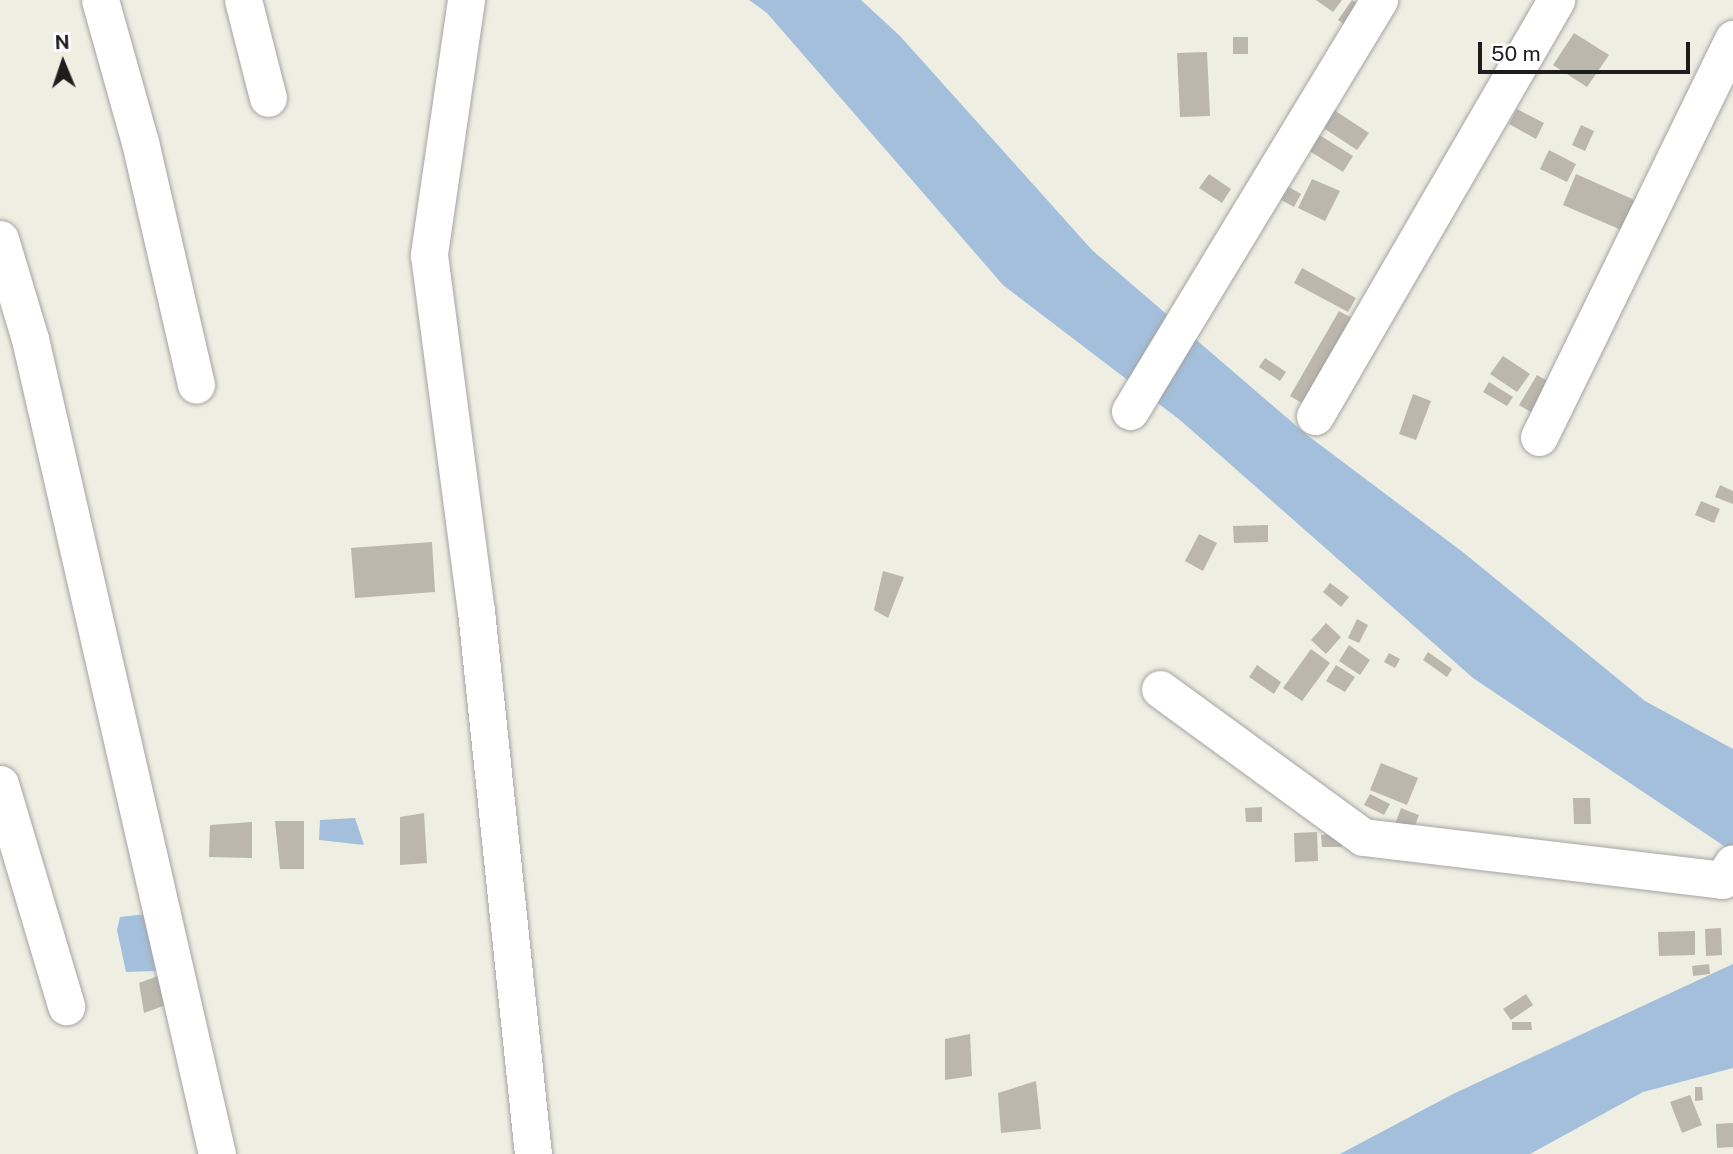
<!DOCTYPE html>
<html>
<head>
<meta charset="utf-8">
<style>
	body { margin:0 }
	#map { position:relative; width:1733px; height:1154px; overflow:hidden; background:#eeeee3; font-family:"Public Sans",sans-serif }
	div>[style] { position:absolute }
	.water>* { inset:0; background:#a4bfdb }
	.building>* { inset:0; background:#bbb7ad }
	.roads { filter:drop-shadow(0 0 2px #a4a4a4) drop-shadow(0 0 2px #a4a4a4) }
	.minor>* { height:37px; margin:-18.5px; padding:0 18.5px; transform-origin:18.5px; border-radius:18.5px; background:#fff }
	span { translate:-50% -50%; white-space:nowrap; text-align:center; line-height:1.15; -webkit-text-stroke:5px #fff; paint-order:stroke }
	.north { position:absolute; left:28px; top:28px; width:70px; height:70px; -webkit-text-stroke:5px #fff; paint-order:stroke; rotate:358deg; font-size:19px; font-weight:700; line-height:28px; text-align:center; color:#1d1d1d }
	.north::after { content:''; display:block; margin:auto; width:24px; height:32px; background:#1d1d1d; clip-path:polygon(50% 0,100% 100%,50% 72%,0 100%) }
	.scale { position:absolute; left:1478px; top:42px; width:212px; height:32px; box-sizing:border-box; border:4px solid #1d1d1d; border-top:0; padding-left:9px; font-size:21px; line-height:24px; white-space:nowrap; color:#1d1d1d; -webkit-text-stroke:5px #fff; paint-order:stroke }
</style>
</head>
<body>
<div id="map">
	<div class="water">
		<i style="clip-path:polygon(749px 0,861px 0,900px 36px,1092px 250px,1307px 435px,1464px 553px,1645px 701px,1733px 749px,1733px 852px,1473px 678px,1180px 420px,1003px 285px,767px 13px)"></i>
		<i style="clip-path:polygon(355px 818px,364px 845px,319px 840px,320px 820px)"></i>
		<i style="clip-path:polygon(147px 914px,166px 965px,155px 971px,126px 972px,117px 930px,120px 917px)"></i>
		<i style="clip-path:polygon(1733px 964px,1733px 1068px,1643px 1092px,1530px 1154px,1340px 1154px,1453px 1094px)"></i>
	</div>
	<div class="building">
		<i style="clip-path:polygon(1316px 0,1342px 0,1333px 12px)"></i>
		<i style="clip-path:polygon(1352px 0,1374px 14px,1360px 35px,1338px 20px)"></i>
		<i style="clip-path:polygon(1574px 33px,1609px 55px,1587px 87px,1553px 65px)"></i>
		<i style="clip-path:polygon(1233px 37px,1248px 37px,1248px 54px,1233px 54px)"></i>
		<i style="clip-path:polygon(1207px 52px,1210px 116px,1180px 117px,1177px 53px)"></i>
		<i style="clip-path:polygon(1328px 106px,1369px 133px,1357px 150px,1316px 123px)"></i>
		<i style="clip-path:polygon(1517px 109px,1544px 123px,1536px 139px,1509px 124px)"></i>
		<i style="clip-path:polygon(1581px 125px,1594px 131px,1585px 151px,1572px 145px)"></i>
		<i style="clip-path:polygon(1313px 131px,1353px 156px,1343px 172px,1303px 147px)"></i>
		<i style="clip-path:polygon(1549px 150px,1576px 164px,1567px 182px,1540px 169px)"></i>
		<i style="clip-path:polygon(1209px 174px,1231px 189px,1222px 203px,1199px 188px)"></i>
		<i style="clip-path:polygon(1576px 174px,1639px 202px,1626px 232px,1563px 205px)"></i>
		<i style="clip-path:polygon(1312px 179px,1340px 191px,1325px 221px,1298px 208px)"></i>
		<i style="clip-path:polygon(1280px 182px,1301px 194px,1294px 207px,1272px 195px)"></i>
		<i style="clip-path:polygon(1302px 268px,1356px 298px,1348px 312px,1294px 283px)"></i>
		<i style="clip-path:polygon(1339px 311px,1359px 322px,1310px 408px,1290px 396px)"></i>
		<i style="clip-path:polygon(1503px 356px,1530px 374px,1517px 392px,1490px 374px)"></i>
		<i style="clip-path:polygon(1265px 358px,1286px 372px,1280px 381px,1259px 367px)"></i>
		<i style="clip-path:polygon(1537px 375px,1555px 385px,1537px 416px,1519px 405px)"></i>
		<i style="clip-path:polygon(1489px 382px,1513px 397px,1507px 406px,1483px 392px)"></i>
		<i style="clip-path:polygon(1413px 394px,1431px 401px,1416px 440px,1399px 434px)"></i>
		<i style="clip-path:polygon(1720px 485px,1733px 491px,1733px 504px,1715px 497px)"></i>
		<i style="clip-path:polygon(1701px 501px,1720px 509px,1714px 523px,1695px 515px)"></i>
		<i style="clip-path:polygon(1268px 525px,1268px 542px,1234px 543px,1233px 526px)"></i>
		<i style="clip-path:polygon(1199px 534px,1217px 543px,1203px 571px,1185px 561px)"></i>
		<i style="clip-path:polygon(432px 542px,435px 592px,355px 598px,351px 548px)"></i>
		<i style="clip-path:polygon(883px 571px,904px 577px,888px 618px,874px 610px)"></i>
		<i style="clip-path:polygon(1330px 583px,1349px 597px,1341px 607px,1323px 592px)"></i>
		<i style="clip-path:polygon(1357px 619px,1368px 625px,1359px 643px,1348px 638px)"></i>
		<i style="clip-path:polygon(1326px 623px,1341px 637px,1326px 654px,1311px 640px)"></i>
		<i style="clip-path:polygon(1349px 645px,1370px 660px,1360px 675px,1339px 661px)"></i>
		<i style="clip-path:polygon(1311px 649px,1330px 663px,1302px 701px,1283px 688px)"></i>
		<i style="clip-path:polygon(1428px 652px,1452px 669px,1447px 677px,1423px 660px)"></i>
		<i style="clip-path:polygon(1389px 653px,1400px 659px,1395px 668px,1384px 662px)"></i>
		<i style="clip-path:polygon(1257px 665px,1281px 682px,1274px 694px,1249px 677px)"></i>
		<i style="clip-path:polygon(1336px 665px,1355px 677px,1345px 692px,1326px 681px)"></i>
		<i style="clip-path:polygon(1381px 763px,1418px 778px,1407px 805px,1370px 790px)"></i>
		<i style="clip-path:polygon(1370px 794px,1390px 804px,1384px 815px,1364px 805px)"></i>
		<i style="clip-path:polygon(1573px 798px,1590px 798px,1591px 824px,1574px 824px)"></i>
		<i style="clip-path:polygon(1262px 807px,1262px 822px,1246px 822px,1245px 808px)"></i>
		<i style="clip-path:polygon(1401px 808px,1419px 815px,1411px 836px,1393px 830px)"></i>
		<i style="clip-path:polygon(424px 813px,427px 863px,400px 865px,400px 817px)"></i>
		<i style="clip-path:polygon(275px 821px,304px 821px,304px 869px,280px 869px)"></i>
		<i style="clip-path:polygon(252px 822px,252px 858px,209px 857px,210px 825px)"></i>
		<i style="clip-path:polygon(1317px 832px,1318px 861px,1295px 862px,1294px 833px)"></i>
		<i style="clip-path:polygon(1341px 834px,1342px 847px,1322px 847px,1321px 835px)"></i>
		<i style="clip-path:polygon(1721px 928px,1722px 955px,1706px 956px,1705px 929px)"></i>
		<i style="clip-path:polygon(1695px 931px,1695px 955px,1659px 956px,1658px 932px)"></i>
		<i style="clip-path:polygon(1709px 964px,1710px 974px,1693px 976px,1692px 966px)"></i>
		<i style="clip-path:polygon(166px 973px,174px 1002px,144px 1013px,139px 983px)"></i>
		<i style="clip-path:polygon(1526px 994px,1533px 1005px,1511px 1020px,1503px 1009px)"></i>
		<i style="clip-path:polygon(1512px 1022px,1531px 1022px,1532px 1030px,1512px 1030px)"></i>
		<i style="clip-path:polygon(970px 1034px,972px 1076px,945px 1080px,945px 1039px)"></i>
		<i style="clip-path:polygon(1036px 1081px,1041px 1129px,1001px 1133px,998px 1093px)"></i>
		<i style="clip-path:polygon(1695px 1087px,1702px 1087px,1703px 1100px,1695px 1101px)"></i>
		<i style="clip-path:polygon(1690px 1095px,1702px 1125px,1682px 1133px,1670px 1102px)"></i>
		<i style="clip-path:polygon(1733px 1123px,1733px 1147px,1717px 1148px,1716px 1124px)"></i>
	</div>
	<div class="roads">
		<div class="minor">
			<i style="left:100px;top:0;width:148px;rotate:74.3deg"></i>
			<i style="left:140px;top:142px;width:249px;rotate:77deg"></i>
			<i style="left:243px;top:0;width:101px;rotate:75.7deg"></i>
			<i style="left:466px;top:0;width:258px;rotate:98.3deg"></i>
			<i style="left:429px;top:255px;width:359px;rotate:82.5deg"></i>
			<i style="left:476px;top:611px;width:546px;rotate:84.01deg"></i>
			<i style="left:0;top:239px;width:104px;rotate:73.3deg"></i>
			<i style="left:30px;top:339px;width:836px;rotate:77.08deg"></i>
			<i style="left:1130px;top:411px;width:481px;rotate:-58.8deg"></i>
			<i style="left:1315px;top:416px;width:481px;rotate:-59.9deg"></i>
			<i style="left:1539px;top:437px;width:443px;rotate:-64deg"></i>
			<i style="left:1160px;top:689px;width:251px;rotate:36.1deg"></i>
			<i style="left:1363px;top:837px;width:362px;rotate:6.8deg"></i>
			<i style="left:1722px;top:880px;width:20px;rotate:-57deg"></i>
			<i style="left:0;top:784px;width:232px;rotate:73.4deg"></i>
		</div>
	</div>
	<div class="north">N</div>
	<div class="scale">50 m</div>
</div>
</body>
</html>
